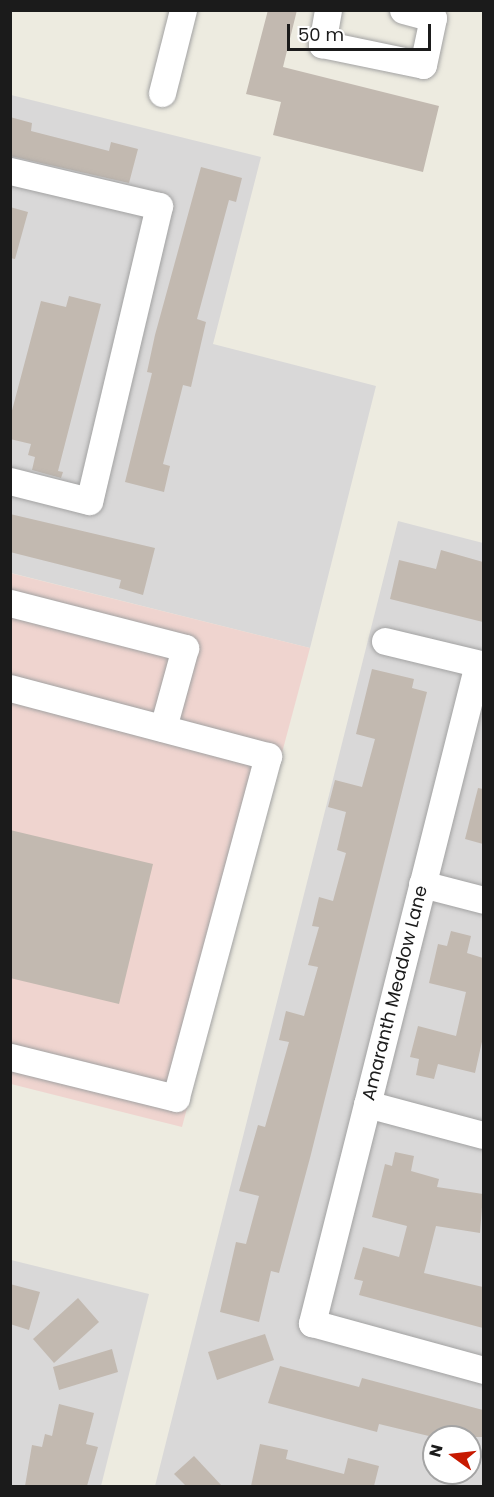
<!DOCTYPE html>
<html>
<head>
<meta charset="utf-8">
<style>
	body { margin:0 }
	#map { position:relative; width:494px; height:1497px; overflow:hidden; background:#edebe0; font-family:Poppins,sans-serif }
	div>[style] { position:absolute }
	.residential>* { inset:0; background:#d9d8d8 }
	.commercial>* { inset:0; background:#efd4cf }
	.building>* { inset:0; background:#c2b9b0 }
	.roads { filter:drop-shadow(0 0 2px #a2a2a2) drop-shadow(0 0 2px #a2a2a2) }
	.minor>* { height:27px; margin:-13.5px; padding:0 13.5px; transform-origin:13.5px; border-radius:13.5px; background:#fff }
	span { translate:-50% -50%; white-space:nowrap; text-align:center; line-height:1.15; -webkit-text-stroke:4.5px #fff; paint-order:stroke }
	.street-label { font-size:18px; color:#1b1b1b }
	.frame { position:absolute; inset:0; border:12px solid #1b1b1b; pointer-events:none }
	.north { position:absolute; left:422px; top:1425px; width:60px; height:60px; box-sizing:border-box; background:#fff; border:2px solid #a4a4a4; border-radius:50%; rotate:285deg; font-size:16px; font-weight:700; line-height:24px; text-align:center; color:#1b1b1b }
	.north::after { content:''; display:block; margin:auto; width:21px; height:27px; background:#c71900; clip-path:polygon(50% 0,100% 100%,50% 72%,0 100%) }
	.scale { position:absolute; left:287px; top:24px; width:144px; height:27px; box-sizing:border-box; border:3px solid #1b1b1b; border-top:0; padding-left:8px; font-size:18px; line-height:21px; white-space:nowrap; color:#1b1b1b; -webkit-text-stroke:4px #fff; paint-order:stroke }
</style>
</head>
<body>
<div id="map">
	<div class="residential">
		<i style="clip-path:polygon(11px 95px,261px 157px,213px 344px,376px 386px,310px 648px,11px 573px)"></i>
		<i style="clip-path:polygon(evenodd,398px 521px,483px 543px,483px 1486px,155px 1486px,398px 521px,434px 1437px,470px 1437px,470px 1473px,434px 1473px,434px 1437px)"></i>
		<i style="clip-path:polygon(11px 1260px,149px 1294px,101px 1486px,11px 1486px)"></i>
	</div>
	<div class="commercial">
		<i style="clip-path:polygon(10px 573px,310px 648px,182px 1127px,11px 1084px)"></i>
	</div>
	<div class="building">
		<i style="clip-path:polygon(268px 10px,297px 10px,283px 67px,439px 106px,423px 172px,273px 135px,281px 102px,246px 94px)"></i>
		<i style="clip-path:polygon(10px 117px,32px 123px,31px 131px,109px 151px,111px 142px,138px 149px,129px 183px,10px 156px)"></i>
		<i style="clip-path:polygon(201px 167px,242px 178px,236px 202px,229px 200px,197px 319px,206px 322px,191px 387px,183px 385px,163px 464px,170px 466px,164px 492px,125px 482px,152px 373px,147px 372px,155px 335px)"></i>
		<i style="clip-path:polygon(10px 207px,28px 212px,15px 259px,10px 258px)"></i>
		<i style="clip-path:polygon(69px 296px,101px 304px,58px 471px,63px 472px,61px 478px,32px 470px,35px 457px,28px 455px,31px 444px,10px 439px,10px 418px,41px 301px,66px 307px)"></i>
		<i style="clip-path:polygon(10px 514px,155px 548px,143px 595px,119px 588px,121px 580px,10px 552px)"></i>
		<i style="clip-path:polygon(441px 550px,483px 562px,483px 622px,390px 599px,399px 560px,436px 569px)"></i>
		<i style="clip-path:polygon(372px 669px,414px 679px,412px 688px,427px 692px,310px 1158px,279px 1273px,271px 1271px,259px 1322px,220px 1312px,236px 1242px,246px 1244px,259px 1196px,239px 1191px,258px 1125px,265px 1127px,289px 1042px,279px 1040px,286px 1011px,304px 1016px,318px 967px,308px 965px,319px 927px,312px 926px,319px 897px,333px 901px,346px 853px,337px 850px,346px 812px,328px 807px,335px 780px,362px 787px,375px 739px,356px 734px)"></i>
		<i style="clip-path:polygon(478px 788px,483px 789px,483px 844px,465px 839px)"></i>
		<i style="clip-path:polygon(10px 830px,153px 864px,119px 1004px,10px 978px)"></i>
		<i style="clip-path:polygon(451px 931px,471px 936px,467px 953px,483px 958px,483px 1037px,475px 1073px,438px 1064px,434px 1079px,416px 1075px,419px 1059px,410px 1057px,418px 1026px,456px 1036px,466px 992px,429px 983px,438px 944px,447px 946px)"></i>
		<i style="clip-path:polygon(395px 1152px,414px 1156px,411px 1171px,439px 1179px,437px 1187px,483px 1194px,480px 1233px,436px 1226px,424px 1273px,483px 1287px,483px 1328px,359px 1295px,363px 1281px,354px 1279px,363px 1247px,399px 1257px,407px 1226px,372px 1217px,385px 1164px,392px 1166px)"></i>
		<i style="clip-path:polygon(10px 1284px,40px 1292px,29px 1330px,10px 1324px)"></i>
		<i style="clip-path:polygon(78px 1298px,99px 1322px,54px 1363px,33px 1339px)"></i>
		<i style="clip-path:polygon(265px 1334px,274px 1360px,217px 1380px,208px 1352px)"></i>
		<i style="clip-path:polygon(112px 1349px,118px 1372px,59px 1390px,53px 1367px)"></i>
		<i style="clip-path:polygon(280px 1366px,359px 1387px,362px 1378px,483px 1410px,483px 1437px,433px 1437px,379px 1424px,377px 1432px,268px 1403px)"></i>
		<i style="clip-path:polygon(59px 1404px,94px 1413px,86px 1444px,98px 1447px,87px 1486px,25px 1486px,32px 1445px,42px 1447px,45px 1434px,52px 1436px)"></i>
		<i style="clip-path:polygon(260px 1444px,288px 1450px,286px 1459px,344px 1474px,348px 1458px,379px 1466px,374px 1486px,251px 1486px)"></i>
		<i style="clip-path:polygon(194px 1456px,222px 1486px,186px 1486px,174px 1474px)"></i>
	</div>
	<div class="roads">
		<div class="minor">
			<i style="left:328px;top:10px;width:35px;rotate:100deg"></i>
			<i style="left:322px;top:44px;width:103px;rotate:11.7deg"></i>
			<i style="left:423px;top:65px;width:48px;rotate:-78deg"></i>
			<i style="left:433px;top:18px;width:31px;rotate:-165deg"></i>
			<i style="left:162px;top:93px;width:86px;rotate:-75.8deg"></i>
			<i style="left:10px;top:171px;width:153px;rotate:13.2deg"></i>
			<i style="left:159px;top:206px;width:303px;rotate:103.3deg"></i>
			<i style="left:89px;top:501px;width:81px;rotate:-165.8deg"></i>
			<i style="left:10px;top:603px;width:181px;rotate:14.4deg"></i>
			<i style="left:185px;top:648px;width:83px;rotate:105.4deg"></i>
			<i style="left:385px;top:641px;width:102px;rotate:13.6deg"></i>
			<i style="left:478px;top:664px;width:680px;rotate:104.14deg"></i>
			<i style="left:312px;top:1323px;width:178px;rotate:15.3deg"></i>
			<i style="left:10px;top:688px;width:267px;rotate:14.8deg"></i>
			<i style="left:268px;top:756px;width:354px;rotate:105.1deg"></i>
			<i style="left:176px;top:1098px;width:171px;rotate:-166.1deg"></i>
			<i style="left:422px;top:884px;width:64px;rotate:14.5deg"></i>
			<i style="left:367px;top:1104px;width:120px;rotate:15deg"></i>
		</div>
	</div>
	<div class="street-label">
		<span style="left:395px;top:993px;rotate:-76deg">Amaranth Meadow Lane</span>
	</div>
	<div class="frame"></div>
	<div class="north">N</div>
	<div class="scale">50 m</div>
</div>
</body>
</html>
